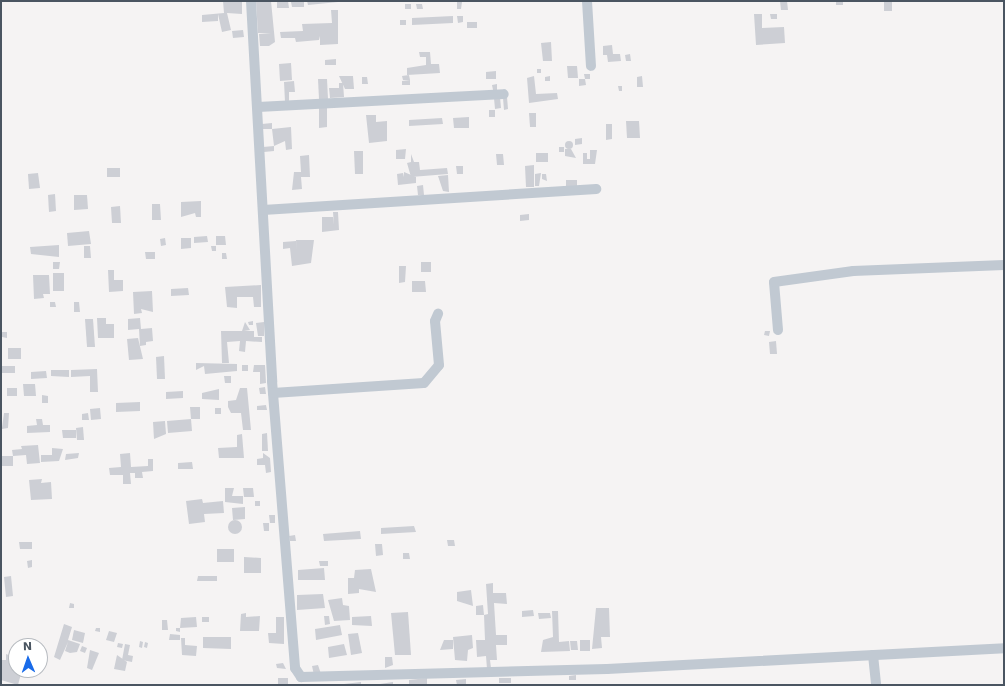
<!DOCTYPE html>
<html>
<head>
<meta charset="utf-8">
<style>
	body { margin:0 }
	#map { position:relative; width:1005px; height:686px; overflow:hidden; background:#f5f3f3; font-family:"DejaVu Sans",sans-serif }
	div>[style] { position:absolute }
	.building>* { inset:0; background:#cdcfd5 }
	.round { border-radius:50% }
	.minor>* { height:10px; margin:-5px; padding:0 5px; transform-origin:5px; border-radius:5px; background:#c1c9d2 }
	span { translate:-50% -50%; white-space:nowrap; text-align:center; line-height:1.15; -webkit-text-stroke:3px #fff; paint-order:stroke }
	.frame { position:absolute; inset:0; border:2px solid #4a5561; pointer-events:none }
	.north { position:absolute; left:8px; top:638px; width:40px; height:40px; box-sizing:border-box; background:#fff; border:1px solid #b7bbc0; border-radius:50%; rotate:358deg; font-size:11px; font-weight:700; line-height:16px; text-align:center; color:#4a5561 }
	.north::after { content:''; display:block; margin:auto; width:14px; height:18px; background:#196be9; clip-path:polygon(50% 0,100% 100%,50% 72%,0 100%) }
</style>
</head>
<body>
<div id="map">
	<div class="building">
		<i style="clip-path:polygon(223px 1px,242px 1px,242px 14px,227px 13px,231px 30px,222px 32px,218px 14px,218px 21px,202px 22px,202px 15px,224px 13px)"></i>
		<i style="clip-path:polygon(256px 1px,271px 1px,275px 42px,269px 46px,260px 46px,259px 34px,271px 33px,258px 33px)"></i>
		<i style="clip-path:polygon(277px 1px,288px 1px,289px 8px,277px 8px)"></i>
		<i style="clip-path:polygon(304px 1px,304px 7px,292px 7px,291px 2px)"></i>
		<i style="clip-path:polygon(307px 1px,338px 1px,338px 2px,308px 5px)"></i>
		<i style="clip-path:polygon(780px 1px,787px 1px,788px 10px,781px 10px)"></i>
		<i style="clip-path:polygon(836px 1px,843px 1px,843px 5px,836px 5px)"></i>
		<i style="clip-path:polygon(884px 1px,892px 1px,892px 11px,884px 11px)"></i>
		<i style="clip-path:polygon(457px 2px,462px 2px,461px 9px,457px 9px)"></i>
		<i style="clip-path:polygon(405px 4px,411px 4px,411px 9px,405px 9px)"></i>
		<i style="clip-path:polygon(416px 4px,422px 4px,423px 9px,417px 9px)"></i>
		<i style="clip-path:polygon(331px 10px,338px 10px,338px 44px,320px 45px,320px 36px,319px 40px,296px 42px,295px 38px,281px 38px,280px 32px,303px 31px,302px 24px,332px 23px)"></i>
		<i style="clip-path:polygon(754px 14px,762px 14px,762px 28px,784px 27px,785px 43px,756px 45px)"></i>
		<i style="clip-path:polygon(770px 14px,777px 14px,777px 19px,771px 19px)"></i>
		<i style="clip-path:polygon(453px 16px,453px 23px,412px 25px,412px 18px)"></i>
		<i style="clip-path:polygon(457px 16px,463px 16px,463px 22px,458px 23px)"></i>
		<i style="clip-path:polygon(400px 20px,406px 20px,406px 25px,400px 25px)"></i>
		<i style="clip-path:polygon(467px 22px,477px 22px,477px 28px,467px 28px)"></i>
		<i style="clip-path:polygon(243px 30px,244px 37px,233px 38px,232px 31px)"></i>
		<i style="clip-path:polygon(551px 42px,552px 61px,543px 61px,541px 43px)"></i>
		<i style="clip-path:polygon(612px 45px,613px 54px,620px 54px,621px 61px,608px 62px,607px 55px,603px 55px,603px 46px)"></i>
		<i style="clip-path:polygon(419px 52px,430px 52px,431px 64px,439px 64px,440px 73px,407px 75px,407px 68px,426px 65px,426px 57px,420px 57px)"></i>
		<i style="clip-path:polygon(630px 54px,631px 61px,626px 61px,625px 55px)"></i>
		<i style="clip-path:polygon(336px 59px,336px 65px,325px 65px,325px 60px)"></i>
		<i style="clip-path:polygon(291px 63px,292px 80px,280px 81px,279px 64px)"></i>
		<i style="clip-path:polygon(567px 66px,577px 66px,578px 78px,568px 78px)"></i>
		<i style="clip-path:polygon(537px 69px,541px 69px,541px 73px,537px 73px)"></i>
		<i style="clip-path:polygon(496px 71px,496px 79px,486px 79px,486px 72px)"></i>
		<i style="clip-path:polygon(584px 74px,590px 74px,590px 79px,585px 79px)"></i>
		<i style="clip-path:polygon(409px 75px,410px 80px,403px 80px,402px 76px)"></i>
		<i style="clip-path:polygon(339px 76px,353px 76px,354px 89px,345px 89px)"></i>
		<i style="clip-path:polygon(534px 76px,536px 94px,557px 93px,558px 99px,529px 103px,527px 78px)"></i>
		<i style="clip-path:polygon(550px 76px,550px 81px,545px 81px,545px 77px)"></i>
		<i style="clip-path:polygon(642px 76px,643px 87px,637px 87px,637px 77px)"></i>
		<i style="clip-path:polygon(362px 77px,367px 77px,368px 84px,362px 84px)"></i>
		<i style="clip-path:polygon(318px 79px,327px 79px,328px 99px,319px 99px)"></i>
		<i style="clip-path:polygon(579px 79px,585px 79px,586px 85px,579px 86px)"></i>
		<i style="clip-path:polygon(410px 80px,410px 85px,402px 85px,402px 81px)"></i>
		<i style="clip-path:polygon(294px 81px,295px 92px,289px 92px,289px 101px,285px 102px,284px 82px)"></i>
		<i style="clip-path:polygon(339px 83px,343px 83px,344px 97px,330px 98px,329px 88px,339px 88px)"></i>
		<i style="clip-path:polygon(497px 84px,497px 90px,493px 90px,492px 85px)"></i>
		<i style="clip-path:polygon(618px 86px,622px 86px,622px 91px,619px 91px)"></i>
		<i style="clip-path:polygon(500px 97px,501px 108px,495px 109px,494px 98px)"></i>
		<i style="clip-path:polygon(507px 97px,508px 109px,504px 110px,503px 98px)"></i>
		<i style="clip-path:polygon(327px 105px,327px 127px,319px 128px,319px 106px)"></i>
		<i style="clip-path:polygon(489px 110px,495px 110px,495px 117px,489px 117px)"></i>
		<i style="clip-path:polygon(529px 113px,536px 113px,536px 127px,530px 127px)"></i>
		<i style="clip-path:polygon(366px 115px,376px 115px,376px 122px,387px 121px,387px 141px,369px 143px)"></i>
		<i style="clip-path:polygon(469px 117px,469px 128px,454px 128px,453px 118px)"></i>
		<i style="clip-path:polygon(442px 118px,443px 124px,409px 126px,409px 120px)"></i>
		<i style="clip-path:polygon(626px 121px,639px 121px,640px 138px,627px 138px)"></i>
		<i style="clip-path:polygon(272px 123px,272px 129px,263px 129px,262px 124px)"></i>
		<i style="clip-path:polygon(606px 124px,612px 124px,612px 139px,606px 140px)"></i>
		<i style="clip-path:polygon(291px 127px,292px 149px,286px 150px,285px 141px,274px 146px,272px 129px)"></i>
		<i style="clip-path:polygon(582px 138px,582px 144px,575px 145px,575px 139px)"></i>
		<i class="round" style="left:565px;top:141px;width:8px;height:8px"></i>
		<i style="clip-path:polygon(274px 146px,274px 151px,264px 152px,263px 147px)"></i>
		<i style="clip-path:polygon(559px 147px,564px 147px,564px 152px,559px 152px)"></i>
		<i style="clip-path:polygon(406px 149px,405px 159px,396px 159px,396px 150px)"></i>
		<i style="clip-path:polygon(565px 149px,571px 149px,576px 158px,565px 156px)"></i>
		<i style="clip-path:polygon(590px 150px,597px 150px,595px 164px,583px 164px,583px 153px,587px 153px,587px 159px,590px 159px)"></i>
		<i style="clip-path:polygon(354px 151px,363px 151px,363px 174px,355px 174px)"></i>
		<i style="clip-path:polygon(536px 153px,548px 153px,548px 162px,536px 162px)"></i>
		<i style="clip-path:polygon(411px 154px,414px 162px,419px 162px,420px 170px,447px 168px,448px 174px,411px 177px,407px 163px,411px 162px)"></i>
		<i style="clip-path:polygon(496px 154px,503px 154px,504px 165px,497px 165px)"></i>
		<i style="clip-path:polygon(309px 155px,310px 177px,301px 177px,302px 189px,292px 190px,294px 172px,301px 172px,300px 156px)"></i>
		<i style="clip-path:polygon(534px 165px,534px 187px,526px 187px,525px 166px)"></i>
		<i style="clip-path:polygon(456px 166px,463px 166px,463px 174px,457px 174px)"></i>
		<i style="clip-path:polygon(107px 168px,120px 168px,120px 177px,107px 177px)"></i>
		<i style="clip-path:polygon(404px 172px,416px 177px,416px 183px,398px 185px,397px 174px,403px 173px,404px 177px)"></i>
		<i style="clip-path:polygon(38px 173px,40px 188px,29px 189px,28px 174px)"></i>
		<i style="clip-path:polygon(541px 173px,539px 186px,535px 186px,535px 174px)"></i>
		<i style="clip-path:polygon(542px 174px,546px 174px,547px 181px,542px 179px)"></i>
		<i style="clip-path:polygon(448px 175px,449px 192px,443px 191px,438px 176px)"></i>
		<i style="clip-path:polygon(566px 180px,577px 180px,577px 186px,566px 186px)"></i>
		<i style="clip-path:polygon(423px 185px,424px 195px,418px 195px,417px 186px)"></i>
		<i style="clip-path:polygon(55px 194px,56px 211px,49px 212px,48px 195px)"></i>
		<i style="clip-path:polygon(74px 195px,87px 195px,88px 209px,74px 210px)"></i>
		<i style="clip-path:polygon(201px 201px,201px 217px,196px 217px,195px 213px,181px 217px,181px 202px)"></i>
		<i style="clip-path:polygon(152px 204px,160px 204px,161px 220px,152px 220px)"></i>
		<i style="clip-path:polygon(120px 206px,121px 223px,112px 223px,111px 207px)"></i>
		<i style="clip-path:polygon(333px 212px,338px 212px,339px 230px,322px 232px,322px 217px,333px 217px,334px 225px)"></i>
		<i style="clip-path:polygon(529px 214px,529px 220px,520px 221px,520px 215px)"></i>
		<i style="clip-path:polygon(89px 231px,91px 244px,68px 246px,67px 233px)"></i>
		<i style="clip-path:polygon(207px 236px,208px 242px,194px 243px,194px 237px)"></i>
		<i style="clip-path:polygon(216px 236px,225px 236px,226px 245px,216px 245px)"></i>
		<i style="clip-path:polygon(165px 238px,166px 245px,161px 246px,160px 239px)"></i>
		<i style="clip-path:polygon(181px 238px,191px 238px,191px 248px,181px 249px)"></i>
		<i style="clip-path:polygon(296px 240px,314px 240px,311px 263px,292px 266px,290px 248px,283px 249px,283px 242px,296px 241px,297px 252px)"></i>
		<i style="clip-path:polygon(59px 245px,59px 257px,31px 254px,30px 247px)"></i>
		<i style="clip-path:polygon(84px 246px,90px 246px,91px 258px,84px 258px)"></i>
		<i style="clip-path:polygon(211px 246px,216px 246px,216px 251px,212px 251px)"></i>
		<i style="clip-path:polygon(145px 252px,155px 252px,155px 259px,146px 259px)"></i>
		<i style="clip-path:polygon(222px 253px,226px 253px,227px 259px,222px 259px)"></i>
		<i style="clip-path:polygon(53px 262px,60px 262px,59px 269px,53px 269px)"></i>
		<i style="clip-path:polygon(421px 262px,431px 262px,431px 272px,421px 272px)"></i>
		<i style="clip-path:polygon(399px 266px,406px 266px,405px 282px,399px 283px)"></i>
		<i style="clip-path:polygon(108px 270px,114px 270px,114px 280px,123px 280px,123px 291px,109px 292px)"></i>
		<i style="clip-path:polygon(53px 273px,64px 273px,64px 291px,53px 291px)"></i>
		<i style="clip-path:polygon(33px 275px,49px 275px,50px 294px,43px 294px,44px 298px,34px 299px)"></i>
		<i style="clip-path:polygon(412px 281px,425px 281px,426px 292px,412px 292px)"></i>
		<i style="clip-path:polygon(261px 285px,261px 307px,254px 307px,253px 297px,237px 297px,237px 308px,227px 307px,225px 287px)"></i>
		<i style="clip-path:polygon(188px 288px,189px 295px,171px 296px,171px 289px)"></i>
		<i style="clip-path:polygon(152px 291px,153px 312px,141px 309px,142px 313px,134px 314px,133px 292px)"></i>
		<i style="clip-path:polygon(50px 302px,55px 302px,56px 307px,50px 307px)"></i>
		<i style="clip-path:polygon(74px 302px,79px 302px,80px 312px,74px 312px)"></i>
		<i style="clip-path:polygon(97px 318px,106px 318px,106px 324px,114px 324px,114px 338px,98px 338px)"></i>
		<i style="clip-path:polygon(140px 318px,141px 329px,152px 328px,153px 341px,146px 342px,146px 345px,140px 346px,139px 329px,128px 330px,128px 319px)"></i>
		<i style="clip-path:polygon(85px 319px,93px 319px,95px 347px,87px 347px)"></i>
		<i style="clip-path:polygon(253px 321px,253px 325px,249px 325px,248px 322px)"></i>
		<i style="clip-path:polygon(245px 322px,250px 330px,244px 331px,254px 331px,254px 337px,262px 337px,262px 342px,246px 341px,245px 352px,239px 351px,240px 341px,227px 342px,229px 363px,222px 363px,221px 331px,242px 331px)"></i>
		<i style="clip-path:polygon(264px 322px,264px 336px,258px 336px,256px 323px)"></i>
		<i style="clip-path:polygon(765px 331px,770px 331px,769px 336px,764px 335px)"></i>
		<i style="clip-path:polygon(2px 332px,7px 332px,7px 338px,2px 337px)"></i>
		<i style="clip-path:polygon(138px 338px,143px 359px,129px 360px,127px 339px)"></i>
		<i style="clip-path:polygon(776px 341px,777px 354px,770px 354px,769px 342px)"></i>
		<i style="clip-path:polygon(8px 348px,21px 348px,21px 359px,8px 359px)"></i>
		<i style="clip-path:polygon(164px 356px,165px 379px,157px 379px,156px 357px)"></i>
		<i style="clip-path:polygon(196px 363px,237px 364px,237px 371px,205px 374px,204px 366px,196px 370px)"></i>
		<i style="clip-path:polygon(242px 365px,248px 365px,248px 371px,242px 371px)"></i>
		<i style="clip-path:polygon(254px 365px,265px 365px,266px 383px,260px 384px,260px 372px,253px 372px)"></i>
		<i style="clip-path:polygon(2px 366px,15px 366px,15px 373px,2px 373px)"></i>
		<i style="clip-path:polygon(97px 369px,98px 392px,90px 392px,90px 376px,71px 377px,71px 370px)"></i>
		<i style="clip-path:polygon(51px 370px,69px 370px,69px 377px,51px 376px)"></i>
		<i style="clip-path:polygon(46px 371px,47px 378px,31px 379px,31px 372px)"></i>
		<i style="clip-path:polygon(224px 376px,231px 376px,231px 383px,225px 383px)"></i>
		<i style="clip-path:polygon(23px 384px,35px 384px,36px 396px,24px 396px)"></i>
		<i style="clip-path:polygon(265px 387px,266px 394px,260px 394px,259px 388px)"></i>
		<i style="clip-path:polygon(7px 388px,17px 388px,17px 396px,7px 396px)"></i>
		<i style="clip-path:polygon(240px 388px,247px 388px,251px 430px,243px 430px,241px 413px,231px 413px,228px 407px,228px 401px,236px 400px)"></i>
		<i style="clip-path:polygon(219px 389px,219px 400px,202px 399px,202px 393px)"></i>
		<i style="clip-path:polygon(183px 391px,183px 398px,166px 399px,166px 392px)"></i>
		<i style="clip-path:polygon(42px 395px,48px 396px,48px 403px,42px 403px)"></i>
		<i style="clip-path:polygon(140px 402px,140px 411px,116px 412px,116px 403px)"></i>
		<i style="clip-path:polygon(266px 405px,267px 410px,257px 410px,257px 406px)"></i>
		<i style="clip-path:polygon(190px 407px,200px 407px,200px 419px,191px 419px)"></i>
		<i style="clip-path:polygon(100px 408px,101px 419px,91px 420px,90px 409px)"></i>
		<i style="clip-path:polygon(215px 408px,221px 408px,221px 414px,215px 414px)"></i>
		<i style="clip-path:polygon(4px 413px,9px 413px,8px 428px,2px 429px,1px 435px)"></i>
		<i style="clip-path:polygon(88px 413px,89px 420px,82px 420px,82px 414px)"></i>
		<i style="clip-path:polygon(36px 419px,42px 419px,43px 425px,50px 425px,50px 432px,27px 433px,27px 426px,37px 425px)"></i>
		<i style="clip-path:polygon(191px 419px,192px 431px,168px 433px,167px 421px)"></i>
		<i style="clip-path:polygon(165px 421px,166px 434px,154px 439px,153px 422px)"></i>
		<i style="clip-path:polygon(83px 427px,84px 440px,77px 440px,76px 428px)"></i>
		<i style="clip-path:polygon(62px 430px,76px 430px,76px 438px,63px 438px)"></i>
		<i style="clip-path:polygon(267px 433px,268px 451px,262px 451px,262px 434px)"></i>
		<i style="clip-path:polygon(242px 434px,244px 458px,219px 458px,218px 448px,237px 447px,237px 435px)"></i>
		<i style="clip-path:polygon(38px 445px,40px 463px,27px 464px,26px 455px,13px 456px,12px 450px,22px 449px,21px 446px)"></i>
		<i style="clip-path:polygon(52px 448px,63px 449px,59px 461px,41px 462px,41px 455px,52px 455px)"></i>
		<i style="clip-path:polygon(79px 453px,78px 458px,65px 460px,66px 454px)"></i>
		<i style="clip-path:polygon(130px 453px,131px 467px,148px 466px,148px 459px,153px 459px,153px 471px,142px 472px,143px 478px,135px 478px,135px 473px,130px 473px,131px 484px,123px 484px,123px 475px,110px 475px,109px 468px,121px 467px,120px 454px)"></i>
		<i style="clip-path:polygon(263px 453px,270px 458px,271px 472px,266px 473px,265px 465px,257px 465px,257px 459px,263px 458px)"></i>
		<i style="clip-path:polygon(1px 456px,13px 456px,13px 466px,1px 466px)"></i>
		<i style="clip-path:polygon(192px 462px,193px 469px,178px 469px,178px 463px)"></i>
		<i style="clip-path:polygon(42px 479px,41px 483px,51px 482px,52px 499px,31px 500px,29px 480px)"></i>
		<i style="clip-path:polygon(225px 488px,234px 488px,232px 496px,243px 496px,243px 504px,225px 502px)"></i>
		<i style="clip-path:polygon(243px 488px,253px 488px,254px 497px,244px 497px)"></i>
		<i style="clip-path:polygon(202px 499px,203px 503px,223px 501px,224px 513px,204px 514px,205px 522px,189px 524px,186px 501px)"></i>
		<i style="clip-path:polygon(255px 501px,260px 501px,260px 506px,255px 506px)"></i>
		<i style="clip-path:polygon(245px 507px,245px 519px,233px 520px,232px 508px)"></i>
		<i style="clip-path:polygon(269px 515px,275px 515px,275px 523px,270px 523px)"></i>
		<i class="round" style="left:228px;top:520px;width:14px;height:14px"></i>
		<i style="clip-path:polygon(263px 523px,269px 523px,269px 531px,264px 531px)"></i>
		<i style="clip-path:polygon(414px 526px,416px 532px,381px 534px,381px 528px)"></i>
		<i style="clip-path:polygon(360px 531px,361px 539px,324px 541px,323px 534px)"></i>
		<i style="clip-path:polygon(295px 535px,296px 541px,290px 541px,289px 536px)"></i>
		<i style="clip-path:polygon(447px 540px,454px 540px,455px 546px,448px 546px)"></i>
		<i style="clip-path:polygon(19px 542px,32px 542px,32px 549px,20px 549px)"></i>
		<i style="clip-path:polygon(375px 544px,382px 544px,383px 555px,376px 556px)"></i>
		<i style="clip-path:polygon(217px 549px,234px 549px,234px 562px,217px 562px)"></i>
		<i style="clip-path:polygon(403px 553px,409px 553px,410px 559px,403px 559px)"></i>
		<i style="clip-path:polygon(244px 557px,261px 558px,261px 573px,244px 573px)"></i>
		<i style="clip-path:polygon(32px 560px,32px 567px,28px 568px,27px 561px)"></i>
		<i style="clip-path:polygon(319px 561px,328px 561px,328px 566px,320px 566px)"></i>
		<i style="clip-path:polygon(324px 568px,325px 580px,298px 580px,298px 570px)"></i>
		<i style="clip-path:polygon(371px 569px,376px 592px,359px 589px,359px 593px,348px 594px,348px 578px,354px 578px,355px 570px)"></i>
		<i style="clip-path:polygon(11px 576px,13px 596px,6px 597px,4px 577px)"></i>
		<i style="clip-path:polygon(198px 576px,217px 576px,217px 581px,197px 581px)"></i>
		<i style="clip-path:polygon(493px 583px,493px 593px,506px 593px,507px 604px,494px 603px,496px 635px,507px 635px,507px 645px,496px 645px,497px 660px,490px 660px,491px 668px,487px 669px,486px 656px,477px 657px,476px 640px,485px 640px,484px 615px,476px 615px,476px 606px,483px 605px,484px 615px,488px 614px,486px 584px)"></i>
		<i style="clip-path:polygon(471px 590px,473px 606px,457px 601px,457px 592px)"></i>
		<i style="clip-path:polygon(323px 594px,325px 608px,297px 610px,297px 595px)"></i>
		<i style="clip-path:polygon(342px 598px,343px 605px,349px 606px,350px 620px,334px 621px,328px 600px)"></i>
		<i style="clip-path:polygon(70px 603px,74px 604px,74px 608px,69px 608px)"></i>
		<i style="clip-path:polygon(596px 608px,609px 608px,610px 637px,601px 637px,602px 648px,592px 649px)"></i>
		<i style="clip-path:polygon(533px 610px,534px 616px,522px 617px,522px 611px)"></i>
		<i style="clip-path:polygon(552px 611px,558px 611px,559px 642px,569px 641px,570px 651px,541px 652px,543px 640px,553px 637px)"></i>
		<i style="clip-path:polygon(408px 612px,411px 655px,395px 655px,391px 613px)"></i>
		<i style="clip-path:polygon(246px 613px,246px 617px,260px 616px,259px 631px,240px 631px,241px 614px)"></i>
		<i style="clip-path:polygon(538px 613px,550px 613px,551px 618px,539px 619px)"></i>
		<i style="clip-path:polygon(324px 616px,329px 616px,330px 624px,325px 625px)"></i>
		<i style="clip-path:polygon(371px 616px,372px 626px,352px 625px,352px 617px)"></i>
		<i style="clip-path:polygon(196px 617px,197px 627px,180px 628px,181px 618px)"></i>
		<i style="clip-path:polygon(202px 617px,209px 617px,209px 622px,202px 622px)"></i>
		<i style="clip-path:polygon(276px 617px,284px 617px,284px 644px,269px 643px,268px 633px,276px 633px)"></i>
		<i style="clip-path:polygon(162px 620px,167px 620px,168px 630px,162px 630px)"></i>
		<i style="clip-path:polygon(64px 624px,72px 627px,68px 640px,80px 644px,77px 652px,70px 653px,65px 651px,68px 642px,60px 660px,54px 657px)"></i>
		<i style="clip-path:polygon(340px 625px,342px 635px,316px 640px,315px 629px)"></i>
		<i style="clip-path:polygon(96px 628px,100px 628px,100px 632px,95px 631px)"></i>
		<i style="clip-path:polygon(176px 628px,180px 628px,180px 632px,176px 631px)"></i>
		<i style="clip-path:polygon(74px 630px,85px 633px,83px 643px,72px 640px)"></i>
		<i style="clip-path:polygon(109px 631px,117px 633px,114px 642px,106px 640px)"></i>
		<i style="clip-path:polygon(358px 633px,362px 653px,351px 655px,348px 634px)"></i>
		<i style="clip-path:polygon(170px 634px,180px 635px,180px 640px,169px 640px)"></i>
		<i style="clip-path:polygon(472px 635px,473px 648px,468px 650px,467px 661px,455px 660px,453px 637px)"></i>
		<i style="clip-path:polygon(203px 637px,231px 637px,231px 649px,203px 648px)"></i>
		<i style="clip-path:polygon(181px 638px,185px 638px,185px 645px,197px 646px,196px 656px,182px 655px)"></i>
		<i style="clip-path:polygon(444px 640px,453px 640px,453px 649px,440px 650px)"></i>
		<i style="clip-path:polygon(580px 640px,590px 640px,590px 651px,580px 651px)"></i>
		<i style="clip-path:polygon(140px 641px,143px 642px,142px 648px,139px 647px)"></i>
		<i style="clip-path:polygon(570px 641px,577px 641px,578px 650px,571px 650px)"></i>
		<i style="clip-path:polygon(145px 642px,148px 643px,147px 648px,144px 647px)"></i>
		<i style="clip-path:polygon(118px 643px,123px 644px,122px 648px,117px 647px)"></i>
		<i style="clip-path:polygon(125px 644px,130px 645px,128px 655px,133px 656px,132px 662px,122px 660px)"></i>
		<i style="clip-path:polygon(344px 644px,347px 655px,329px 658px,328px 647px)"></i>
		<i style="clip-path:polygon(82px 646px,87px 648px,85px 653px,80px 651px)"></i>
		<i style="clip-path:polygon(90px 650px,99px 653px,92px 670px,87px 668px)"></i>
		<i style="clip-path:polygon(6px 654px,16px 658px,16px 670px,22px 670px,18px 685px,1px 680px,1px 660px,6px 660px)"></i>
		<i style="clip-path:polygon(117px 655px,127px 662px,125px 671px,114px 669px)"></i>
		<i style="clip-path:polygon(385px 657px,392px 657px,393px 665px,385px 668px)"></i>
		<i style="clip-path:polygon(283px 663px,286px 669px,277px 668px,276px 664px)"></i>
		<i style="clip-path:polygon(318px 665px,321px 674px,314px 675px,312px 666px)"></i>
		<i style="clip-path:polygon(576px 675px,576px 680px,569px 680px,569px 676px)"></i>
		<i style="clip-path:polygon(278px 678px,288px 678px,288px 685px,278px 685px)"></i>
		<i style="clip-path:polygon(427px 678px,427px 685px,409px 685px,409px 680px)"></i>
		<i style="clip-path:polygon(499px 678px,511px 678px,511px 683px,499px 683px)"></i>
		<i style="clip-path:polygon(466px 679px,466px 685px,457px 685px,456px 680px)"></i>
		<i style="clip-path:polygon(361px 682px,361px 685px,344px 685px,344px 684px)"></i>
		<i style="clip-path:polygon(393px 682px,393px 685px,380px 685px,380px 684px)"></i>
	</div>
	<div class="minor">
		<i style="left:251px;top:1px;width:381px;rotate:86.8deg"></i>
		<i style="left:272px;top:381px;width:288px;rotate:85.4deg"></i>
		<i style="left:295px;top:668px;width:11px;rotate:56deg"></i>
		<i style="left:301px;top:677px;width:306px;rotate:-1.5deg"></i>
		<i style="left:607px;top:669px;width:398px;rotate:-3deg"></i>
		<i style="left:587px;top:1px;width:65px;rotate:86.5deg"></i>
		<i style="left:258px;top:107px;width:246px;rotate:-3deg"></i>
		<i style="left:263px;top:210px;width:334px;rotate:-3.6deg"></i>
		<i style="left:778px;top:330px;width:48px;rotate:-94.8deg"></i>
		<i style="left:774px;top:282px;width:80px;rotate:-7.9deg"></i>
		<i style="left:853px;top:271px;width:151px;rotate:-2.3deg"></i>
		<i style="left:273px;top:393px;width:151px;rotate:-3.8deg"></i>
		<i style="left:424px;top:383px;width:23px;rotate:-50deg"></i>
		<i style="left:439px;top:365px;width:44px;rotate:-95.2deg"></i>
		<i style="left:435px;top:321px;width:8px;rotate:-67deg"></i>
		<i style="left:873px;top:655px;width:30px;rotate:84deg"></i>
	</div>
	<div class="frame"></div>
	<div class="north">N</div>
</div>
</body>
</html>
